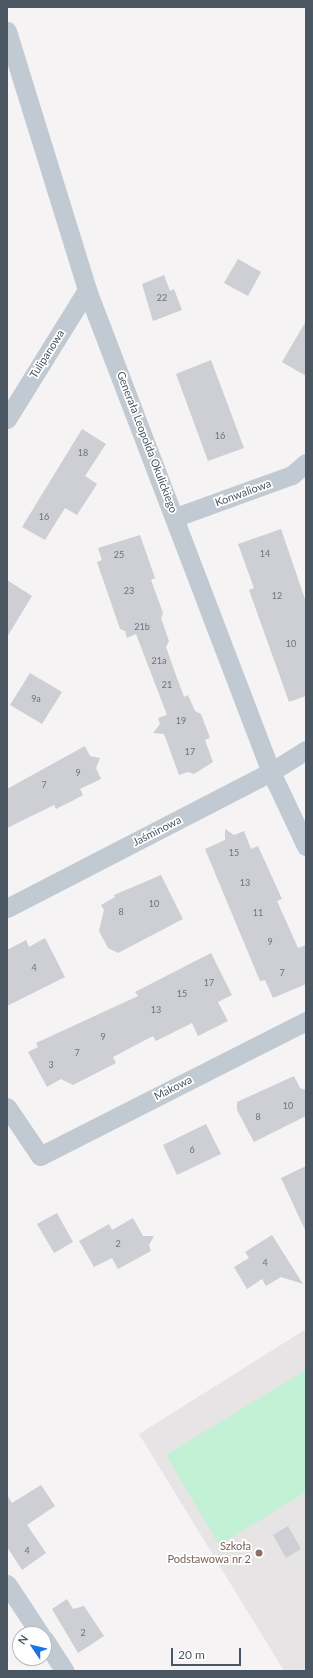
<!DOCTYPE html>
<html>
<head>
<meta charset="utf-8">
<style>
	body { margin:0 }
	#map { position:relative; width:313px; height:1678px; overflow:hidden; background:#f5f3f3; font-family:Lato,sans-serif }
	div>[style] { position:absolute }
	.education>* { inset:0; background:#e6e4e5 }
	.green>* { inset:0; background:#c3f1d5 }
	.building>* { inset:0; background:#cdcfd5 }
	.street>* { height:19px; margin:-9.5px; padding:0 9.5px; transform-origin:9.5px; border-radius:9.5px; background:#c1cad2 }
	.dots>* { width:11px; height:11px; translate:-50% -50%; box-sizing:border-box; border:2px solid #fff; border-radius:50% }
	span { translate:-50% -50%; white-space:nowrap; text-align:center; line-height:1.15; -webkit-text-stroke:3.5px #fff; paint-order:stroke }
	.number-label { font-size:9px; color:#6b747e }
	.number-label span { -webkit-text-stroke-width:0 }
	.street-label { font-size:11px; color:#4a5661 }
	.education-label { font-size:11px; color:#785e54 }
	.right { translate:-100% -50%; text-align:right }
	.frame { position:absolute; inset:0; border:8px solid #4a5661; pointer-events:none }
	.north { position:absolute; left:12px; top:1626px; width:40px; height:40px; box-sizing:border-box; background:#fff; border:1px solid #b7bbc0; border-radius:50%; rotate:305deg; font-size:11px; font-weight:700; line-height:16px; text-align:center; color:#4a5661 }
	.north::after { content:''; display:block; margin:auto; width:14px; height:18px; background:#1a73e8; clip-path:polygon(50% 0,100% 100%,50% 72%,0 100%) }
	.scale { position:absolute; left:171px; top:1648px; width:70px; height:18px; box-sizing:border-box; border:2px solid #4a5661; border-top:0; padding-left:5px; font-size:12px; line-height:14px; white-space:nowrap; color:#4a5661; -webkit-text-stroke:3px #fff; paint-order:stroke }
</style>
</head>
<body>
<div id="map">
	<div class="education">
		<i style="clip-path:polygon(306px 1329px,306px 1671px,284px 1671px,139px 1434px)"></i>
	</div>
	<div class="green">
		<i style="clip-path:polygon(306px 1370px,306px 1492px,219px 1545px,166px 1455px)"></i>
	</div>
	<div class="building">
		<i style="clip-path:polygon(238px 259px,261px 272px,248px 296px,224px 283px)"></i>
		<i style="clip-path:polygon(164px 275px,170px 291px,174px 289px,182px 310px,153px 321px,142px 284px)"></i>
		<i style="clip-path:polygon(306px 321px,306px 376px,282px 362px)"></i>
		<i style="clip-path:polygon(211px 360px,244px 448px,208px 461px,176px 374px)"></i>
		<i style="clip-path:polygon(82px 429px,106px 444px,85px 476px,97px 484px,77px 515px,65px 508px,45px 540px,22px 527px)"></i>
		<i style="clip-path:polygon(281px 529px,306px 602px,306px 696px,289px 702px,249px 590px,254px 588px,238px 544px)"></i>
		<i style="clip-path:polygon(140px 535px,155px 578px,151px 580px,163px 613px,161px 618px,169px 641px,166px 647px,173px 667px,184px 697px,188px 695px,195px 711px,201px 714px,210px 738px,205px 740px,213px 762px,194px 774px,188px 772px,179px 775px,164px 734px,153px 733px,160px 724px,158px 718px,167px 715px,136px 634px,127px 638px,125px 631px,120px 629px,97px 562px,102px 560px,98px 548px)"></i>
		<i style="clip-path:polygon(7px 580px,32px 596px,7px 637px)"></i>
		<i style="clip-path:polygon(30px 673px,62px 692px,42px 724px,10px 705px)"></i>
		<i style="clip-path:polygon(85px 746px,90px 756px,100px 758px,96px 768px,101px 779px,80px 789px,83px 795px,72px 801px,56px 809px,54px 805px,7px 828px,7px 789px)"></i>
		<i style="clip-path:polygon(225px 829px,234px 835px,244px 831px,251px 849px,258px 846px,282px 899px,277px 901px,298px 948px,306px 945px,306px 984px,273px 998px,265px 980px,260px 981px,205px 849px,225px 840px)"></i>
		<i style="clip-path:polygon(161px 875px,183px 919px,118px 953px,108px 948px,99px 931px,104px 910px,101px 905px,115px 897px,114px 895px)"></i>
		<i style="clip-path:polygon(45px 938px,65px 977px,7px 1006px,7px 950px,26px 940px,29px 947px)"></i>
		<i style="clip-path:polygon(211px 953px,232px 995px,218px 1002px,228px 1021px,198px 1036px,192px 1023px,156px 1041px,153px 1036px,113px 1057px,116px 1063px,73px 1085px,61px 1079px,47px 1087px,28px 1052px,38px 1047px,36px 1043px,138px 996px,135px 992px)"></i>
		<i style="clip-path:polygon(294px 1076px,300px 1088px,306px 1090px,306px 1116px,254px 1142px,237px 1110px,237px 1102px)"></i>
		<i style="clip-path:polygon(206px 1124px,221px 1154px,177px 1175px,163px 1145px)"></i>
		<i style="clip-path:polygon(306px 1166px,306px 1232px,281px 1178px)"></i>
		<i style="clip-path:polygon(57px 1213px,73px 1242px,54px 1253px,37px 1224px)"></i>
		<i style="clip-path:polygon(133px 1218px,143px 1236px,154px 1236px,149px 1245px,151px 1251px,118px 1269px,112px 1258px,94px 1267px,79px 1241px,109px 1224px,112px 1230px)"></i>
		<i style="clip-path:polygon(272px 1235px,303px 1284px,281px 1277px,266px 1286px,262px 1279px,247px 1289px,234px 1267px,249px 1258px,245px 1252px)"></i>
		<i style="clip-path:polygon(41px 1485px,55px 1506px,27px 1525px,46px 1553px,22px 1570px,7px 1547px,7px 1495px,12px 1503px)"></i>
		<i style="clip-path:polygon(288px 1526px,301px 1549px,286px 1558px,273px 1535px)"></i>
		<i style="clip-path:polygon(67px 1599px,73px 1609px,84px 1606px,104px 1636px,78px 1653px,52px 1609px)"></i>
	</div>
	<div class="street">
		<i style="left:7px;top:31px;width:271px;rotate:72.8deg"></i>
		<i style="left:87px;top:290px;width:516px;rotate:69.11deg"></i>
		<i style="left:271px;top:772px;width:82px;rotate:64.7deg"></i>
		<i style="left:7px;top:419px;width:152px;rotate:-58.2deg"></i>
		<i style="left:176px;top:517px;width:123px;rotate:-19.9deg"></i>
		<i style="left:292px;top:475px;width:18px;rotate:-41deg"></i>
		<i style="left:7px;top:908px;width:297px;rotate:-27.3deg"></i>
		<i style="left:271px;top:772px;width:41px;rotate:-32.2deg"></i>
		<i style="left:7px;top:1107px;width:59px;rotate:56deg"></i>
		<i style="left:40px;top:1156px;width:298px;rotate:-26.9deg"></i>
		<i style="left:7px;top:1584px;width:60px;rotate:56.6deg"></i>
		<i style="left:44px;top:1639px;width:38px;rotate:57deg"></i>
	</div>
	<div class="dots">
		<i style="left:259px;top:1553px;background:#8d6e63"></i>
	</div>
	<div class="number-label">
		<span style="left:162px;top:298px">22</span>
		<span style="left:220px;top:436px">16</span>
		<span style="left:83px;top:453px">18</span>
		<span style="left:44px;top:517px">16</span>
		<span style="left:265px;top:554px">14</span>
		<span style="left:119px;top:555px">25</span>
		<span style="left:129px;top:591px">23</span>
		<span style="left:277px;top:596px">12</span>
		<span style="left:142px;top:627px">21b</span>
		<span style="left:291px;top:644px">10</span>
		<span style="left:159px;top:661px">21a</span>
		<span style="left:167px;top:685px">21</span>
		<span style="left:36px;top:699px">9a</span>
		<span style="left:181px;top:721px">19</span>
		<span style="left:190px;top:752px">17</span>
		<span style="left:78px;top:773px">9</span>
		<span style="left:44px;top:785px">7</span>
		<span style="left:234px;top:853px">15</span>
		<span style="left:245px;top:883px">13</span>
		<span style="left:154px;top:904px">10</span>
		<span style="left:121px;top:912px">8</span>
		<span style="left:258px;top:913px">11</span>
		<span style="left:270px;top:942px">9</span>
		<span style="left:34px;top:968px">4</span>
		<span style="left:282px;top:973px">7</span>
		<span style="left:209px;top:983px">17</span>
		<span style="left:182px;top:994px">15</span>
		<span style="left:156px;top:1010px">13</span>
		<span style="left:103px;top:1037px">9</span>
		<span style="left:77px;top:1053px">7</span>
		<span style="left:51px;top:1065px">3</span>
		<span style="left:288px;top:1106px">10</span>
		<span style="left:258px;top:1117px">8</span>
		<span style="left:192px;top:1150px">6</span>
		<span style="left:118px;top:1244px">2</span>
		<span style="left:265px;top:1263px">4</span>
		<span style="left:27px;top:1551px">4</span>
		<span style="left:83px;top:1633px">2</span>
	</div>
	<div class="street-label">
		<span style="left:47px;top:354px;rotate:-58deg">Tulipanowa</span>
		<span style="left:147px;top:442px;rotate:69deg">Generała Leopolda Okulickiego</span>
		<span style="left:243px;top:493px;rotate:-20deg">Konwaliowa</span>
		<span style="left:157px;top:831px;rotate:-27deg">Jaśminowa</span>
		<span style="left:173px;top:1088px;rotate:-27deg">Makowa</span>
	</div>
	<div class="education-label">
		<span class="right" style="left:251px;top:1553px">Szkoła<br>Podstawowa nr 2</span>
	</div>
	<div class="frame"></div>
	<div class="north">N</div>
	<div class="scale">20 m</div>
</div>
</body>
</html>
